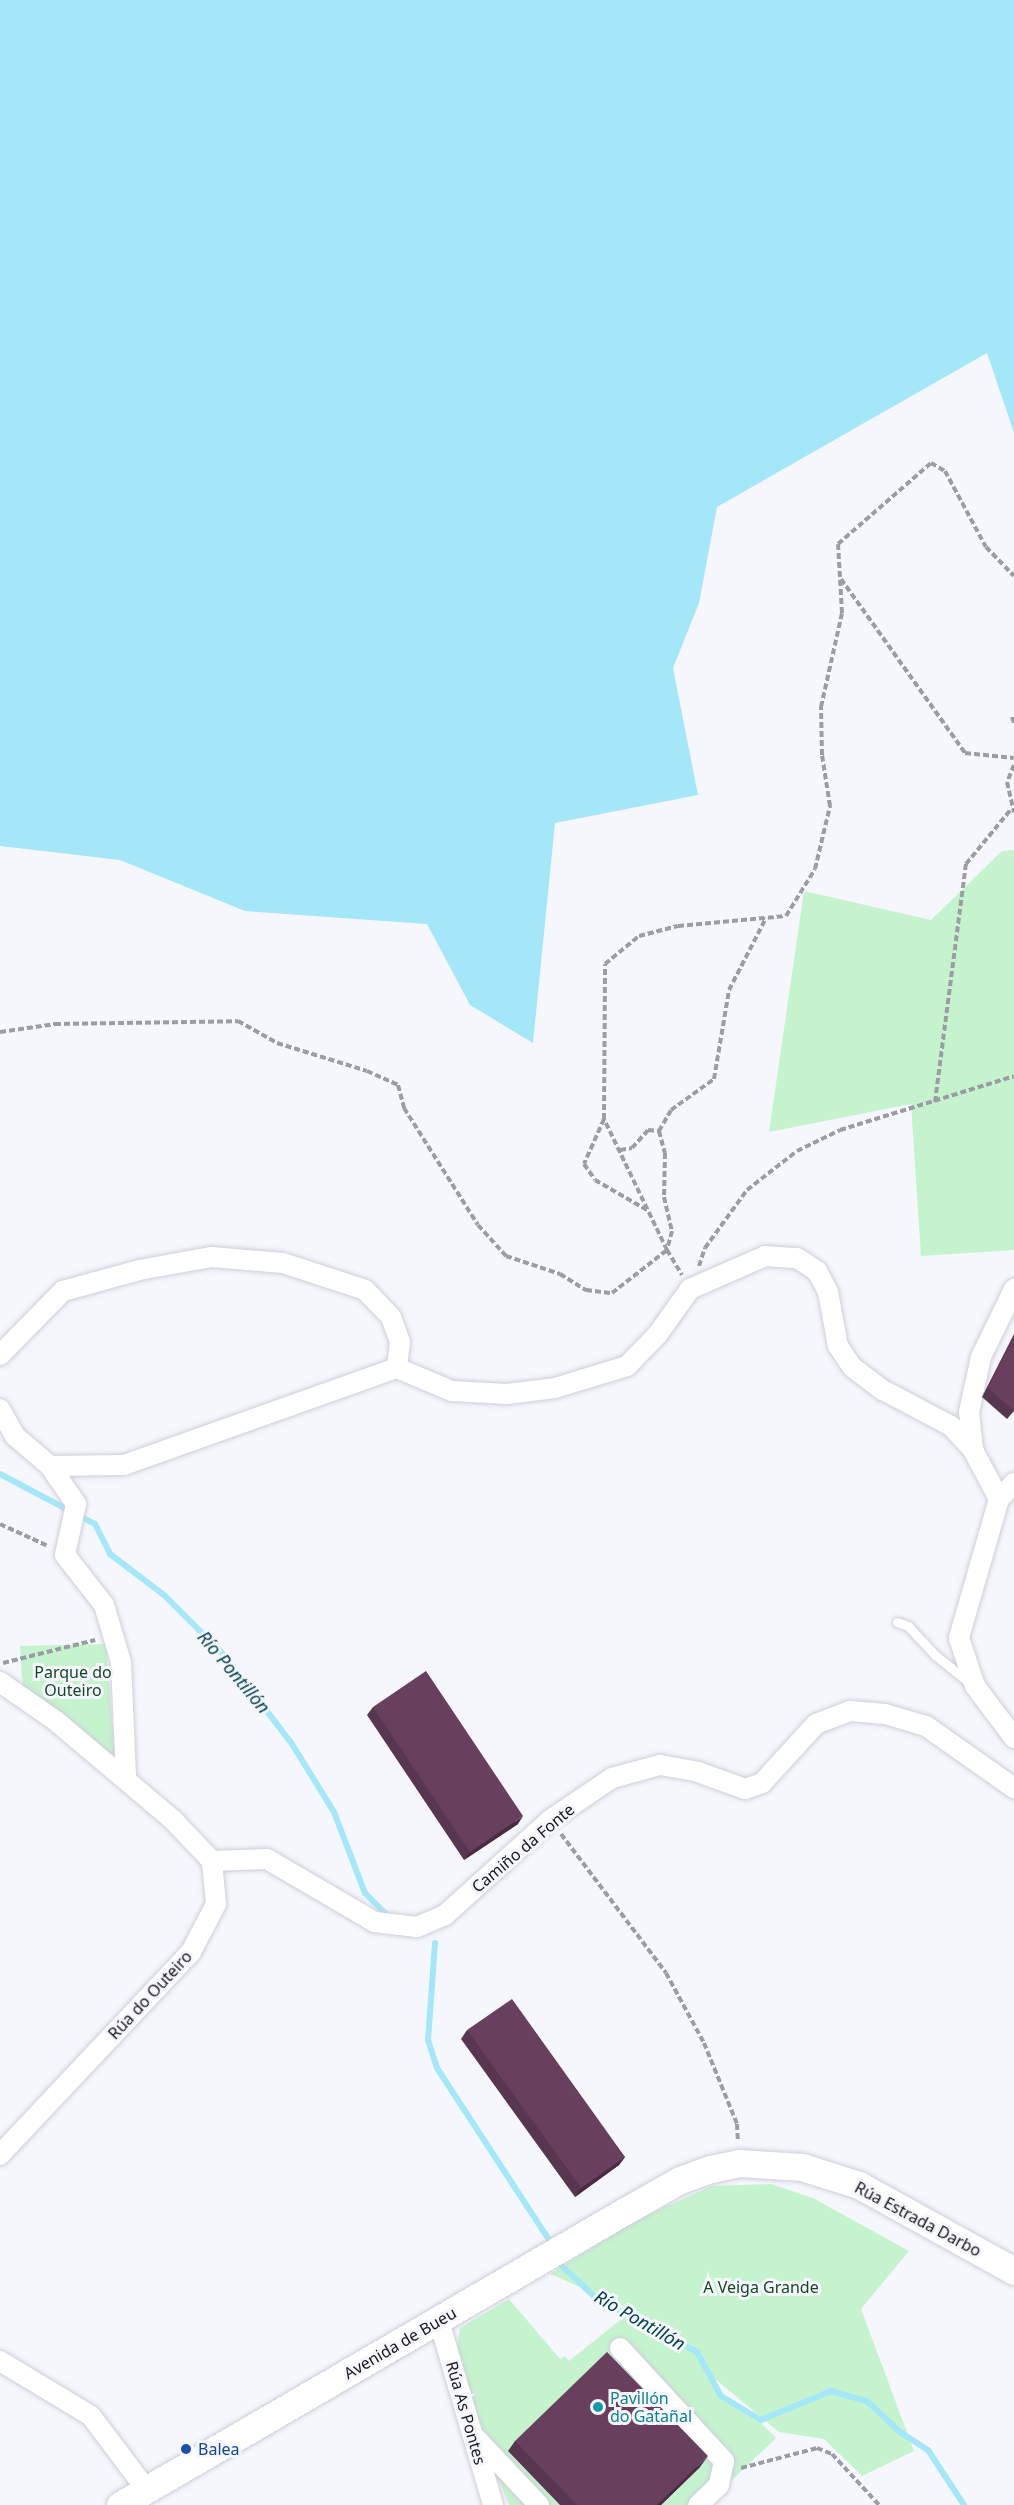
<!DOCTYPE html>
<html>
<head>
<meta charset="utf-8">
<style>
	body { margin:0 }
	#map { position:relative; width:1014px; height:2505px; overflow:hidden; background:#f6f7fd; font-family:"Noto Sans",sans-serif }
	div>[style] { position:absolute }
	.green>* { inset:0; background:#c5f3ce }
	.water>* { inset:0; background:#a4e7f8 }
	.stream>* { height:6px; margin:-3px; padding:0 3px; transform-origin:3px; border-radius:3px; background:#a4e7f8 }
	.path>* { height:4px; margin-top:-2px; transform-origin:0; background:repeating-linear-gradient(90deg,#9c9da2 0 6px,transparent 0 9px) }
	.roads { filter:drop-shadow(0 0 2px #cdced8) drop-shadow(0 0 2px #cdced8) }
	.service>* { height:9px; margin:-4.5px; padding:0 4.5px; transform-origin:4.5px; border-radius:4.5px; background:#fff }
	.minor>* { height:20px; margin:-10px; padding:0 10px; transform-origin:10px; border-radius:10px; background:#fff }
	.secondary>* { height:27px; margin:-13.5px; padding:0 13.5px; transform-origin:13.5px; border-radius:13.5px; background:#fff }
	.wall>* { inset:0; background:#59364f }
	.shaded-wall>* { inset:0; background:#492c40 }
	.building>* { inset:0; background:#683f5c }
	.dots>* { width:16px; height:16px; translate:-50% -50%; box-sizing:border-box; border:3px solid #f6f7fd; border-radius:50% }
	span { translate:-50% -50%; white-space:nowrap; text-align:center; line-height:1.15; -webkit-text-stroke:6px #f6f7fd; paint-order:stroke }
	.park-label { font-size:16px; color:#134724 }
	.street-label { font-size:16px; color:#18181c }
	.culture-label { font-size:16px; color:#0d838f }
	.left { translate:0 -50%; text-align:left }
	.transit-label { font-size:16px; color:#164399 }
	.water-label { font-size:18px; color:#03424e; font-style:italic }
</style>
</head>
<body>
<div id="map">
	<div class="green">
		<i style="clip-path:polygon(1014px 850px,1014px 1250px,921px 1256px,911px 1104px,769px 1132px,804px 891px,931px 920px,1002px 851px)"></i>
		<i style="clip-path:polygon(106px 1644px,115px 1758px,23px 1691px,20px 1646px)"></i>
		<i style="clip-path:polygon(771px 2184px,813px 2198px,909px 2251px,861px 2309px,914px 2451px,862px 2476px,824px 2439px,779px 2432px,704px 2370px,720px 2398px,760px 2422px,776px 2438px,706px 2505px,509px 2505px,495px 2471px,457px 2347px,460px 2328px,509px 2299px,560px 2359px,565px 2356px,569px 2361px,624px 2317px,664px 2338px,631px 2309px,550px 2274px,638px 2219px,712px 2186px)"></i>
	</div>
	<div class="water">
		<i style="clip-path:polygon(0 0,1014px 0,1014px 433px,987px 353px,717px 507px,699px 603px,673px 668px,698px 795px,555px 823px,533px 1043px,470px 1005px,427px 924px,245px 911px,120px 860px,0 846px)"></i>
	</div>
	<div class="stream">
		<i style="left:0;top:1474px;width:107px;rotate:27.8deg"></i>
		<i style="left:95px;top:1524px;width:34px;rotate:63deg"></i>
		<i style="left:110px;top:1554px;width:68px;rotate:37.2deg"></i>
		<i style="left:164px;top:1595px;width:83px;rotate:45deg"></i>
		<i style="left:223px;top:1654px;width:113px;rotate:52.5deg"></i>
		<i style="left:292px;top:1744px;width:80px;rotate:58.3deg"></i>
		<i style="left:334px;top:1812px;width:87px;rotate:69.1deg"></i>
		<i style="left:365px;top:1893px;width:35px;rotate:45deg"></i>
		<i style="left:435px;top:1943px;width:97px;rotate:94.1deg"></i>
		<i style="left:428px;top:2040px;width:29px;rotate:72deg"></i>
		<i style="left:437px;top:2068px;width:205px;rotate:56.9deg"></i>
		<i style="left:562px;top:2266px;width:47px;rotate:43.3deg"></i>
		<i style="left:596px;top:2298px;width:115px;rotate:28.1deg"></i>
		<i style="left:697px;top:2352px;width:50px;rotate:61.4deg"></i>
		<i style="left:721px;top:2396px;width:47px;rotate:31deg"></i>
		<i style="left:761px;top:2420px;width:76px;rotate:-22.5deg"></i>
		<i style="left:831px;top:2391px;width:37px;rotate:16deg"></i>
		<i style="left:867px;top:2401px;width:45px;rotate:43.2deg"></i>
		<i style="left:900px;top:2432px;width:33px;rotate:33deg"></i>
		<i style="left:928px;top:2450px;width:66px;rotate:56.8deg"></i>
	</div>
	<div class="path">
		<i style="left:841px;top:579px;width:214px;rotate:54.5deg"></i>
		<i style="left:965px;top:753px;width:49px;rotate:5.8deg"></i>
		<i style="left:1012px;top:717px;width:6px;rotate:72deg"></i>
		<i style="left:1014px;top:765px;width:18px;rotate:112deg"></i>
		<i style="left:1007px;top:782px;width:31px;rotate:77deg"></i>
		<i style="left:0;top:1032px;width:56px;rotate:-8.3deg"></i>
		<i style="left:55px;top:1024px;width:183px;rotate:-0.9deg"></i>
		<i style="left:238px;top:1021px;width:45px;rotate:29.4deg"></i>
		<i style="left:277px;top:1043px;width:94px;rotate:17.3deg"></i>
		<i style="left:367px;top:1071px;width:34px;rotate:24deg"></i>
		<i style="left:398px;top:1085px;width:24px;rotate:75deg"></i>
		<i style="left:404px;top:1108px;width:138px;rotate:57.7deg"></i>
		<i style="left:478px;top:1225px;width:42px;rotate:47.9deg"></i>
		<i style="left:506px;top:1256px;width:57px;rotate:18.4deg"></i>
		<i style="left:560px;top:1274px;width:31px;rotate:32deg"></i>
		<i style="left:586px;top:1290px;width:26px;rotate:7deg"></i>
		<i style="left:612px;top:1293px;width:70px;rotate:-38deg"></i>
		<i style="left:667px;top:1250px;width:145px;rotate:-115.7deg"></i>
		<i style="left:604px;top:1119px;width:155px;rotate:-89.6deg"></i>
		<i style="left:605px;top:964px;width:44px;rotate:-39.5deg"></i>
		<i style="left:639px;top:936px;width:40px;rotate:-14.4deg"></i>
		<i style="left:678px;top:926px;width:108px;rotate:-5.3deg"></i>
		<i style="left:786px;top:916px;width:55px;rotate:-58.3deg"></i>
		<i style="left:815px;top:869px;width:65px;rotate:-76.6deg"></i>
		<i style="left:830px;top:806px;width:52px;rotate:-98.9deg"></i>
		<i style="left:822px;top:755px;width:48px;rotate:-91.2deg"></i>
		<i style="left:821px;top:707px;width:96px;rotate:-77.4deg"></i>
		<i style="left:842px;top:613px;width:69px;rotate:-93.3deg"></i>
		<i style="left:838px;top:544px;width:123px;rotate:-41.1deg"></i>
		<i style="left:931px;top:463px;width:16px;rotate:30deg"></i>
		<i style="left:945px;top:471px;width:86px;rotate:61.7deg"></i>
		<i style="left:986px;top:547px;width:40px;rotate:46deg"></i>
		<i style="left:935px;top:1102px;width:240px;rotate:-82.6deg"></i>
		<i style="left:966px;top:864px;width:72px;rotate:-50.6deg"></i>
		<i style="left:604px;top:1119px;width:49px;rotate:114deg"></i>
		<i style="left:584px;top:1164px;width:19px;rotate:55deg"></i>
		<i style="left:595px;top:1180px;width:62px;rotate:29.9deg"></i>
		<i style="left:659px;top:1131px;width:24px;rotate:-60deg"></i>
		<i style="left:671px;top:1110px;width:53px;rotate:-35.8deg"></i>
		<i style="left:714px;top:1079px;width:90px;rotate:-80.4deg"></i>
		<i style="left:729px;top:990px;width:81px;rotate:-62.8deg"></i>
		<i style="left:620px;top:1150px;width:12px;rotate:-9deg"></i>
		<i style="left:632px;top:1148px;width:24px;rotate:-48deg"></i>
		<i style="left:648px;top:1130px;width:11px;rotate:5deg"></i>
		<i style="left:659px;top:1131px;width:23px;rotate:75deg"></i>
		<i style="left:665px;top:1153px;width:44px;rotate:91.3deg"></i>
		<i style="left:664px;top:1197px;width:35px;rotate:77deg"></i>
		<i style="left:672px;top:1231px;width:20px;rotate:105deg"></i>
		<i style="left:667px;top:1250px;width:29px;rotate:59deg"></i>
		<i style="left:699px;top:1266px;width:19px;rotate:-72deg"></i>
		<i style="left:705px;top:1248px;width:72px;rotate:-54.1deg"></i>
		<i style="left:747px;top:1190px;width:63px;rotate:-38deg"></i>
		<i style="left:797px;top:1151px;width:48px;rotate:-26deg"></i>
		<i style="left:840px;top:1130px;width:182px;rotate:-17.2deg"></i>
		<i style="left:0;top:1524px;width:53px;rotate:24.6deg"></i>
		<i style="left:3px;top:1663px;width:95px;rotate:-14deg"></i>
		<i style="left:561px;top:1834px;width:174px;rotate:52.9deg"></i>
		<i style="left:666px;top:1973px;width:80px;rotate:61.5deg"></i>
		<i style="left:704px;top:2043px;width:87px;rotate:67.8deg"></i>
		<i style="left:737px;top:2124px;width:18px;rotate:87deg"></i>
		<i style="left:741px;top:2468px;width:79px;rotate:-14.7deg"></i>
		<i style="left:817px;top:2448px;width:16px;rotate:22deg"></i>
		<i style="left:832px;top:2454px;width:69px;rotate:47.3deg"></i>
	</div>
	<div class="roads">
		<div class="service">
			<i style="left:897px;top:1622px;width:12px;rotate:20deg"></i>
			<i style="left:908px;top:1626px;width:40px;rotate:47deg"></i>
			<i style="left:935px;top:1655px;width:45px;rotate:38.7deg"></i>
		</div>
		<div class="minor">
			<i style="left:0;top:1355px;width:90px;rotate:-45.5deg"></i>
			<i style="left:63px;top:1291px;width:79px;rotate:-15.4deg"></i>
			<i style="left:139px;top:1270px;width:73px;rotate:-10.2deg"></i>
			<i style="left:211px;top:1257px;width:72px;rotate:4.8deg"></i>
			<i style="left:283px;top:1263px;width:86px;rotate:18.2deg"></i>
			<i style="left:365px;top:1290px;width:37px;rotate:46deg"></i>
			<i style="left:391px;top:1317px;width:27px;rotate:70deg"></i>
			<i style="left:400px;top:1342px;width:26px;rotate:97deg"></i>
			<i style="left:397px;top:1368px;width:60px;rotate:22.7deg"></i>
			<i style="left:452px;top:1391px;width:55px;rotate:3.1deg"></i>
			<i style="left:507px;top:1394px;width:48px;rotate:-7.1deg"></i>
			<i style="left:555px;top:1388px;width:75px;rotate:-17deg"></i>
			<i style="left:627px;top:1366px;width:45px;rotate:-45.9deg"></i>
			<i style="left:658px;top:1334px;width:55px;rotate:-54.6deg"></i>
			<i style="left:690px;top:1289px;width:82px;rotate:-23.7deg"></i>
			<i style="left:765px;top:1256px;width:32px;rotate:4deg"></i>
			<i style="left:797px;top:1258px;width:24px;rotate:33deg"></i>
			<i style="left:817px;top:1271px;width:24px;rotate:62deg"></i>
			<i style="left:828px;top:1292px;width:55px;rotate:79.5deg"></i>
			<i style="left:838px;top:1346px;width:25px;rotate:56deg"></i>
			<i style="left:852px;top:1367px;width:39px;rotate:37deg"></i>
			<i style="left:883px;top:1390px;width:77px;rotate:27.9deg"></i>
			<i style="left:951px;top:1426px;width:33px;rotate:47deg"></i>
			<i style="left:973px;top:1450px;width:55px;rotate:62deg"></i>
			<i style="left:0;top:1409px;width:31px;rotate:61deg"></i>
			<i style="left:15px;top:1436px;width:46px;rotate:40.6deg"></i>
			<i style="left:50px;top:1466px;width:46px;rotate:55.6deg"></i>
			<i style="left:76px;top:1504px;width:52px;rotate:102.2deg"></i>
			<i style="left:65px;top:1555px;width:63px;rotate:52deg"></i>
			<i style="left:104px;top:1605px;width:59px;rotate:73.4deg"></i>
			<i style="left:121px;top:1662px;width:115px;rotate:87.5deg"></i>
			<i style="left:973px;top:1450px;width:38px;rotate:-96deg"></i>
			<i style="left:969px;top:1412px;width:56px;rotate:-77.7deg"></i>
			<i style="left:981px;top:1357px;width:76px;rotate:-64.1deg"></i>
			<i style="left:50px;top:1466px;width:74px;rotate:-0.8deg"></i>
			<i style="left:124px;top:1465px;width:290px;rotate:-19.6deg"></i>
			<i style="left:1014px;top:1483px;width:22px;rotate:133deg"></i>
			<i style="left:999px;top:1499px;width:145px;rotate:106.1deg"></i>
			<i style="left:959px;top:1638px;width:51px;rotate:71.6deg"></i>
			<i style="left:975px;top:1686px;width:65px;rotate:53.1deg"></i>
			<i style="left:0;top:1682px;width:68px;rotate:34.9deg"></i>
			<i style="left:56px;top:1721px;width:152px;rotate:40.2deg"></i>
			<i style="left:172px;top:1819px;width:58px;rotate:46.4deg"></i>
			<i style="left:212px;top:1861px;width:43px;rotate:84.7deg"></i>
			<i style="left:216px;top:1904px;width:54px;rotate:117.5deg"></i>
			<i style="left:191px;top:1952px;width:279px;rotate:133.3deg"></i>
			<i style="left:212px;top:1861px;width:55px;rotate:-2.1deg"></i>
			<i style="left:267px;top:1859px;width:125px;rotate:30.3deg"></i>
			<i style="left:375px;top:1922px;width:42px;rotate:6.8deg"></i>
			<i style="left:417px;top:1927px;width:30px;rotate:-23deg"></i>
			<i style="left:445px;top:1915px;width:142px;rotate:-42.1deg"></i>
			<i style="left:550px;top:1820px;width:75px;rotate:-34.1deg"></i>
			<i style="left:612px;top:1778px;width:50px;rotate:-15.2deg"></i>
			<i style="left:660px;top:1765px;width:39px;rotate:10deg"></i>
			<i style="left:698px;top:1772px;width:50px;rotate:19.9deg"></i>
			<i style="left:745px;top:1789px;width:18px;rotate:-19deg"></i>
			<i style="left:762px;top:1783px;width:80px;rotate:-47.5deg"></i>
			<i style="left:816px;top:1724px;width:36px;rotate:-21deg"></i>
			<i style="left:850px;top:1711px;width:35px;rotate:5deg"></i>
			<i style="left:885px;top:1714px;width:43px;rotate:16.3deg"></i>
			<i style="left:926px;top:1726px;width:108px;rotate:35.2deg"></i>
			<i style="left:439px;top:2321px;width:192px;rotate:73.6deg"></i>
			<i style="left:620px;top:2348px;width:154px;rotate:47.4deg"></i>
			<i style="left:724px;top:2461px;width:25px;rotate:102deg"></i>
			<i style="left:719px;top:2485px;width:29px;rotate:136deg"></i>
			<i style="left:0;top:2361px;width:106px;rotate:31.1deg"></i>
			<i style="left:91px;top:2416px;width:91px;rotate:53deg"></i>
			<i style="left:476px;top:2438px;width:92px;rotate:46.8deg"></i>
		</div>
		<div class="secondary">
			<i style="left:120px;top:2505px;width:584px;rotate:-30.21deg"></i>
			<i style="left:625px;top:2211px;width:63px;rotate:-29.4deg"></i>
			<i style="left:680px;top:2180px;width:33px;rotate:-20deg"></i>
			<i style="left:711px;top:2169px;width:29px;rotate:-12deg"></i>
			<i style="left:739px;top:2163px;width:63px;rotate:3.6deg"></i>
			<i style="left:802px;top:2167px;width:60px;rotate:17.5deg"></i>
			<i style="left:859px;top:2185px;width:177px;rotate:29deg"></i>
		</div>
	</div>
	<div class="wall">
		<i style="clip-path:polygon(1014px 1334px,1014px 1411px,1007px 1419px,982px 1397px)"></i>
		<i style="clip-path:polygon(373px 1707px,518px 1824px,464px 1860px,367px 1715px)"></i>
		<i style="clip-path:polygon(467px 2030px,625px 2157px,619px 2165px,575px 2197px,461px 2039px)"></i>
		<i style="clip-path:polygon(515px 2441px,700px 2467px,661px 2505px,560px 2505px,508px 2451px)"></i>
	</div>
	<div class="shaded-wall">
		<i style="clip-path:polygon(523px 1816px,518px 1824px,464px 1860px,470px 1852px)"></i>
		<i style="clip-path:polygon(625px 2157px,619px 2165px,575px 2197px,581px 2188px)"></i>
		<i style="clip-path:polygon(708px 2456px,700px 2467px,661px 2505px,657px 2505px)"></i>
	</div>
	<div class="building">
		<i style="clip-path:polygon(1014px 1337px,1014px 1409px,1013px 1410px,988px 1388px)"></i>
		<i style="clip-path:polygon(426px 1671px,523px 1816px,470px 1852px,373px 1707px)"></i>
		<i style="clip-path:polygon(512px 1999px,625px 2157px,581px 2188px,467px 2030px)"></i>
		<i style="clip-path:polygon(607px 2352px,708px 2456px,657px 2505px,577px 2505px,515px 2441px)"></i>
	</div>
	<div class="dots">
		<i style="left:598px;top:2407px;background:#0f9aa8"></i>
		<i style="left:186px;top:2449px;background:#1a4fb4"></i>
	</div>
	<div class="park-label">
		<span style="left:73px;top:1681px">Parque do<br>Outeiro</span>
		<span style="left:761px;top:2287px">A Veiga Grande</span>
	</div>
	<div class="street-label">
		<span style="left:523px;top:1848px;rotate:-40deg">Camiño da Fonte</span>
		<span style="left:150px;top:1995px;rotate:-47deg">Rúa do Outeiro</span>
		<span style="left:918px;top:2219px;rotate:28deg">Rúa Estrada Darbo</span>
		<span style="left:400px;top:2343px;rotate:-30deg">Avenida de Bueu</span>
		<span style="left:466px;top:2413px;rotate:74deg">Rúa As Pontes</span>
	</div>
	<div class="culture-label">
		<span class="left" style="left:610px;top:2407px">Pavillón<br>do Gatañal</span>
	</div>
	<div class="transit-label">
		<span class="left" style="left:198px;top:2449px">Balea</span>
	</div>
	<div class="water-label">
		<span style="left:234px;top:1672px;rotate:50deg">Río Pontillón</span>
		<span style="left:640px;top:2320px;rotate:30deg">Río Pontillón</span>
	</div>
</div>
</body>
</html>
